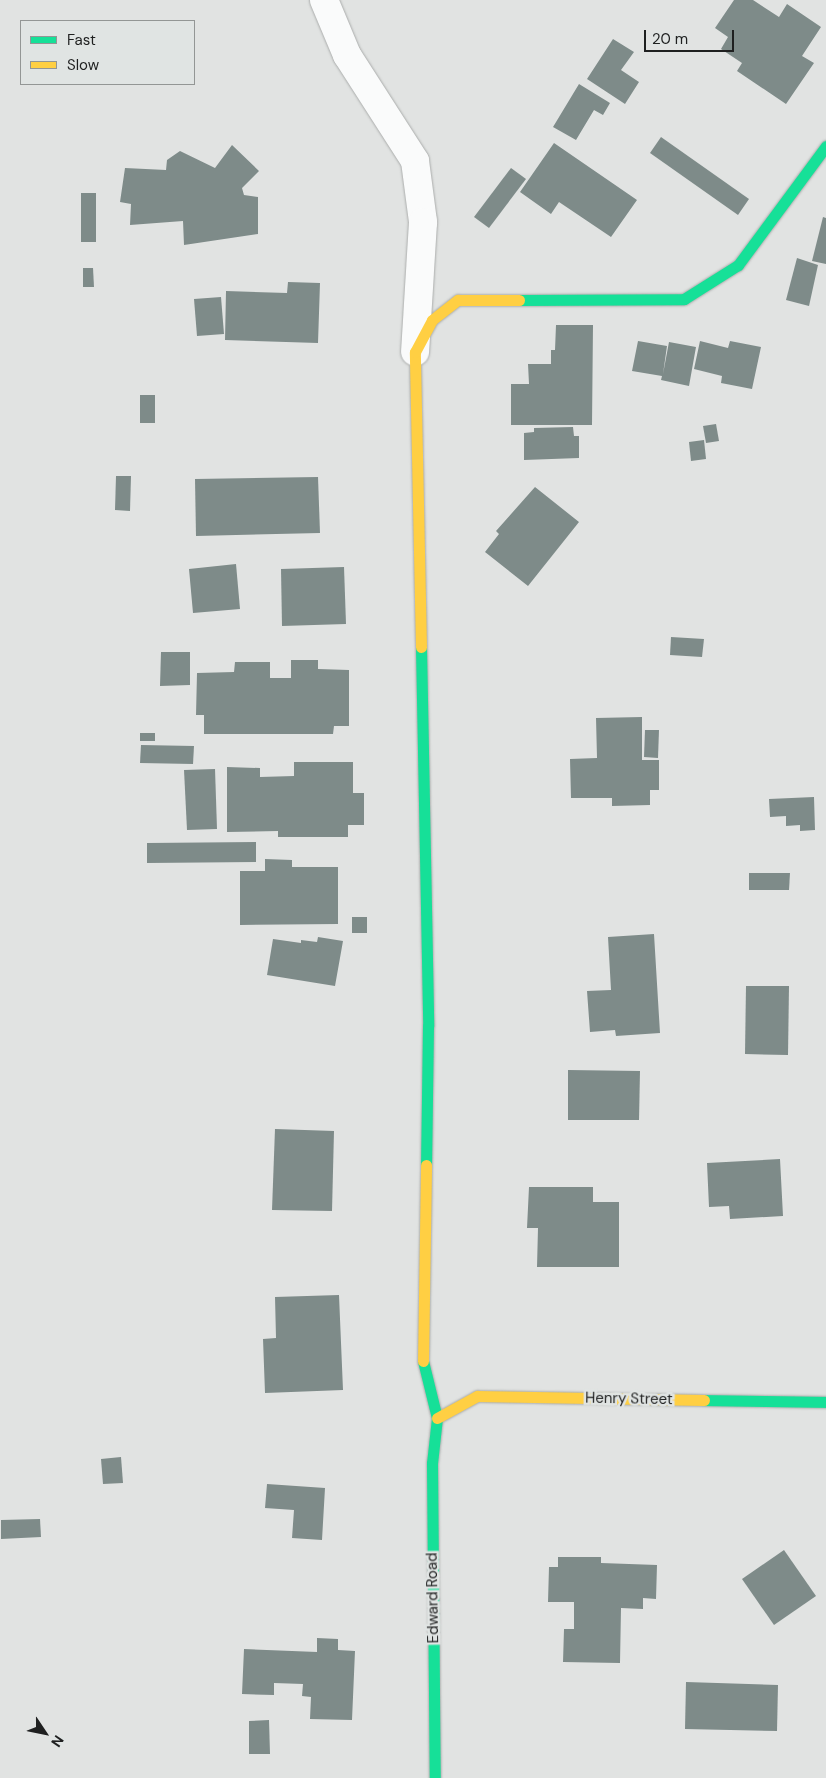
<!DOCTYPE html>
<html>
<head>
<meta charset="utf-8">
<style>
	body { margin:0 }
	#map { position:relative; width:826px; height:1778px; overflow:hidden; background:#e1e3e2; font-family:"DM Sans",sans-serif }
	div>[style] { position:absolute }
	.building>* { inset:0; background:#7e8b89 }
	.roads { filter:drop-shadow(0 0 1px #abadac) drop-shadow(0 0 1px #abadac) }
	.street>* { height:28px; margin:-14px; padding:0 14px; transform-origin:14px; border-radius:14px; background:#fafbfb }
	.fast>* { height:11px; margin:-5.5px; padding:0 5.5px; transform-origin:5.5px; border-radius:5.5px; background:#16e098 }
	.slow>* { height:11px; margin:-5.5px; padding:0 5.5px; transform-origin:5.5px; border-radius:5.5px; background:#ffcf43 }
	span { translate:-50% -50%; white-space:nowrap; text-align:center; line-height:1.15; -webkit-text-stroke:5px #e0e4e3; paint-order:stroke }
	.street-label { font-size:15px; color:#1f2020 }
	.legend { position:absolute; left:20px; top:20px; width:175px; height:65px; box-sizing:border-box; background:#e0e4e3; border:1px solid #939695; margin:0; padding:6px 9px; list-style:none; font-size:15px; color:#1f2020 }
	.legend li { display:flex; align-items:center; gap:10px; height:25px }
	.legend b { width:25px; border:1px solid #939695 }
	.north { position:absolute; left:20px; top:1708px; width:50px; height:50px; -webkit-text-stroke:4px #e0e4e3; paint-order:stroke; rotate:124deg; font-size:14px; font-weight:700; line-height:20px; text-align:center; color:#1f2020 }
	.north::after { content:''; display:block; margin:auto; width:18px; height:22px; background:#1f2020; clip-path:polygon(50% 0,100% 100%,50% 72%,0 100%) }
	.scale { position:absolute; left:644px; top:30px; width:90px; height:22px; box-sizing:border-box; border:2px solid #1f2020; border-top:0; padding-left:6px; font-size:15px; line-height:18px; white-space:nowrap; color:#1f2020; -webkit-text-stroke:4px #e0e4e3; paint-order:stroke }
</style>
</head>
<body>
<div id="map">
	<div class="building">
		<i style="clip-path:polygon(734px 0,753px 0,779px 17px,787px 4px,821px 27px,802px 56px,814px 63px,786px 104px,737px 71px,742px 63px,721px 49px,728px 37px,715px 28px)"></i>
		<i style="clip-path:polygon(613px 39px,634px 52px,621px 70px,639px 82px,625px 104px,587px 79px)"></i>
		<i style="clip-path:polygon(579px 84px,610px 103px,603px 115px,594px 110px,576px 140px,553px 127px)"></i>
		<i style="clip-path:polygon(661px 137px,749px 199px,738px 215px,650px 153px)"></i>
		<i style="clip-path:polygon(554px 143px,637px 200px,611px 237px,559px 202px,551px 214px,520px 192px)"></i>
		<i style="clip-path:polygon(232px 145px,259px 171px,242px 188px,244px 195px,258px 197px,258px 234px,184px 245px,183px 221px,130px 225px,131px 204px,120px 202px,125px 168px,166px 170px,167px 160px,180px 151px,215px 168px)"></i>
		<i style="clip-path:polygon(511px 168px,526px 179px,489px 228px,474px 217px)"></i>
		<i style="clip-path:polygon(81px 193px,96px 193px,96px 242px,81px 242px)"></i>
		<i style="clip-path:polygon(823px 217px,826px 218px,826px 264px,812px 261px)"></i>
		<i style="clip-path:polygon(797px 258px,818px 265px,809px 306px,786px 300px)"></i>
		<i style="clip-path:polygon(83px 268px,93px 268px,94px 287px,83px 287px)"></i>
		<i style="clip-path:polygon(288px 282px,320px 283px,318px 343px,225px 340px,226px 291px,287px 293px)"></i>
		<i style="clip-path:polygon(221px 297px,224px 334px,197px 336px,194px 299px)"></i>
		<i style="clip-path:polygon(556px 325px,593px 325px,592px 425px,511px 425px,511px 384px,529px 384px,528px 364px,551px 364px,551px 350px,555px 350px)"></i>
		<i style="clip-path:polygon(638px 341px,667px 346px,663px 374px,669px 342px,696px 347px,689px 386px,661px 380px,662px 376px,632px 371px)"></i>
		<i style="clip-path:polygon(700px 341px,728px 348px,730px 341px,761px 347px,752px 389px,721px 383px,722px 376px,694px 369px)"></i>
		<i style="clip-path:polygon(140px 395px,155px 395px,155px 423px,140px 423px)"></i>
		<i style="clip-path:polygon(716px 424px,719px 441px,706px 443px,703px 426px)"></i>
		<i style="clip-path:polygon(573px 427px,574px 436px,579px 436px,579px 458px,524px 460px,524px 433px,534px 432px,534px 428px)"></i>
		<i style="clip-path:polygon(704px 440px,706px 459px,691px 461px,689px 442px)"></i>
		<i style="clip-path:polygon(116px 476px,131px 476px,130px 511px,115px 510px)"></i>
		<i style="clip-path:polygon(318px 477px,320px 533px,196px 536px,195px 479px)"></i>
		<i style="clip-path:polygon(535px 487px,579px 522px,528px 586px,485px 552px,499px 534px,496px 531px)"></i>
		<i style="clip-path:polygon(236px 564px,240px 609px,193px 613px,189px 569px)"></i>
		<i style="clip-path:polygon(344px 567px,346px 624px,282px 626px,281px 569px)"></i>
		<i style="clip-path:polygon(671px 637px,704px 639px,702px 657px,670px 655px)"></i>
		<i style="clip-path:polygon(161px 652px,190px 652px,190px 685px,160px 686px)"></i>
		<i style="clip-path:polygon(291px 660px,318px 660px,318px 669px,349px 670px,349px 726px,334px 726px,333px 734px,204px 734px,204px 715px,196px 715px,197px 673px,234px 672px,235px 662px,270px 662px,270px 678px,291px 678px)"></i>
		<i style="clip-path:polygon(642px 717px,642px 760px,659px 760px,659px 790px,650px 790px,650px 805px,612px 806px,612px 798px,571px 798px,570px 759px,597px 758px,596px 718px)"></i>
		<i style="clip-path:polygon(645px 730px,659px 730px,658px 758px,644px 757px)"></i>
		<i style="clip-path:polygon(140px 733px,155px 733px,155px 741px,140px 741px)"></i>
		<i style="clip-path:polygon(141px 745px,194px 746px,193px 764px,140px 763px)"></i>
		<i style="clip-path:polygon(294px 762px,353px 762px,353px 793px,364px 793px,364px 825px,348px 825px,348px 837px,278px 837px,278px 831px,227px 832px,227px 767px,260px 768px,260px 777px,294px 776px)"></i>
		<i style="clip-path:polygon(215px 769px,217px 829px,187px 830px,184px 770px)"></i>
		<i style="clip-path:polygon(814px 797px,815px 830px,800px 831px,800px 825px,786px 826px,786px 816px,770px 817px,769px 799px)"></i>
		<i style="clip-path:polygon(256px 842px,256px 862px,147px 863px,147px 843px)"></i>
		<i style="clip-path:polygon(265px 859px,292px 860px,292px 867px,338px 867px,338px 924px,240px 925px,240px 871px,265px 871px)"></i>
		<i style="clip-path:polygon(749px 873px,790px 873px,789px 890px,749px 890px)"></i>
		<i style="clip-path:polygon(352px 917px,367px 917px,367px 933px,352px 933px)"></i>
		<i style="clip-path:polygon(654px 934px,660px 1033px,616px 1036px,615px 1030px,590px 1032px,587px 991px,611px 990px,608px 937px)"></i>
		<i style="clip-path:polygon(318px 937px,343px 941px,335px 986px,267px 975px,273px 939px,301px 943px,301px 940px,317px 942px)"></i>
		<i style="clip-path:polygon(746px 986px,789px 986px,788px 1055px,745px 1054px)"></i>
		<i style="clip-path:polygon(568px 1070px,640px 1071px,639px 1120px,568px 1120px)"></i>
		<i style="clip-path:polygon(275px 1129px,334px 1131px,332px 1211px,272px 1210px)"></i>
		<i style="clip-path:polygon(780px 1159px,783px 1216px,730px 1219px,729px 1206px,709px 1207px,707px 1163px)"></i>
		<i style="clip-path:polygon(529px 1187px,593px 1187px,593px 1202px,619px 1202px,619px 1267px,537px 1267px,538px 1228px,527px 1228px)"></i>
		<i style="clip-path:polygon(339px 1295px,343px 1390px,265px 1393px,263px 1339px,276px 1338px,275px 1297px)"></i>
		<i style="clip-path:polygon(121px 1457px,123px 1483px,103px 1484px,101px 1459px)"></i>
		<i style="clip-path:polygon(267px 1484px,325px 1488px,322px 1540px,292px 1538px,294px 1510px,265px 1508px)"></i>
		<i style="clip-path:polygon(40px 1519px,41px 1537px,1px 1539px,1px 1520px)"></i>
		<i style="clip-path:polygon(784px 1550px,816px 1596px,774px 1625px,742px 1579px)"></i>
		<i style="clip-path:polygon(558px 1557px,601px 1557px,601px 1563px,657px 1565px,656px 1599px,643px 1598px,643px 1609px,621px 1608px,620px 1663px,563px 1662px,564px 1629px,574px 1629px,574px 1602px,548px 1602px,549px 1567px,558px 1567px)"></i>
		<i style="clip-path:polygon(317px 1638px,338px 1639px,338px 1650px,355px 1651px,352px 1720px,310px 1719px,311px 1697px,302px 1696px,303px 1684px,274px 1683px,274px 1695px,242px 1694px,244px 1649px,317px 1652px)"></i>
		<i style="clip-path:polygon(686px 1682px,778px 1685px,777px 1731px,685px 1729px)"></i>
		<i style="clip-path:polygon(269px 1720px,270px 1754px,249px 1754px,249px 1721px)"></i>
	</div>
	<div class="roads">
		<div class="street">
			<i style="left:324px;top:0;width:60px;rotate:67.3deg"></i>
			<i style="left:347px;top:55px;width:126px;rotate:57.3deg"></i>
			<i style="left:415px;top:161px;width:62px;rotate:82.5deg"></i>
			<i style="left:423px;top:222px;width:130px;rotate:93.5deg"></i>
		</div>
		<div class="fast">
			<i style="left:519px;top:300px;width:165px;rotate:-0.3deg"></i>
			<i style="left:684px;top:299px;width:64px;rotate:-32.2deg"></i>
			<i style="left:738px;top:265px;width:148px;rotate:-53.5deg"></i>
			<i style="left:421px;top:647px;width:379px;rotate:88.9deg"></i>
			<i style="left:428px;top:1026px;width:139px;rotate:90.8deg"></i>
			<i style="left:423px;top:1361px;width:59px;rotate:76.2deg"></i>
			<i style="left:437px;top:1418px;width:45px;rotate:96.3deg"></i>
			<i style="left:432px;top:1463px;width:315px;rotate:89.5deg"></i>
			<i style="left:704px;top:1400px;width:122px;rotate:0.9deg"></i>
		</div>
		<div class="slow">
			<i style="left:421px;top:647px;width:295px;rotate:-91.2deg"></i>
			<i style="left:415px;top:352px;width:36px;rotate:-62deg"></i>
			<i style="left:432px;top:320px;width:33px;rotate:-38deg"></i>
			<i style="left:458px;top:300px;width:61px"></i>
			<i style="left:423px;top:1361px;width:196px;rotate:-89.1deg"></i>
			<i style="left:437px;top:1418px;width:46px;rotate:-28.8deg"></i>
			<i style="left:477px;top:1396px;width:227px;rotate:1deg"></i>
		</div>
	</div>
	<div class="street-label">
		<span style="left:629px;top:1399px;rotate:1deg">Henry Street</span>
		<span style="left:433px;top:1598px;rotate:-91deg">Edward Road</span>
	</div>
	<ul class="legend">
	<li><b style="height:6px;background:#16e098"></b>Fast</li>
	<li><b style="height:6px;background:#ffcf43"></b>Slow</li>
	</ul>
	<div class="north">N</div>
	<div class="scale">20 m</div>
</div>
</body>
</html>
